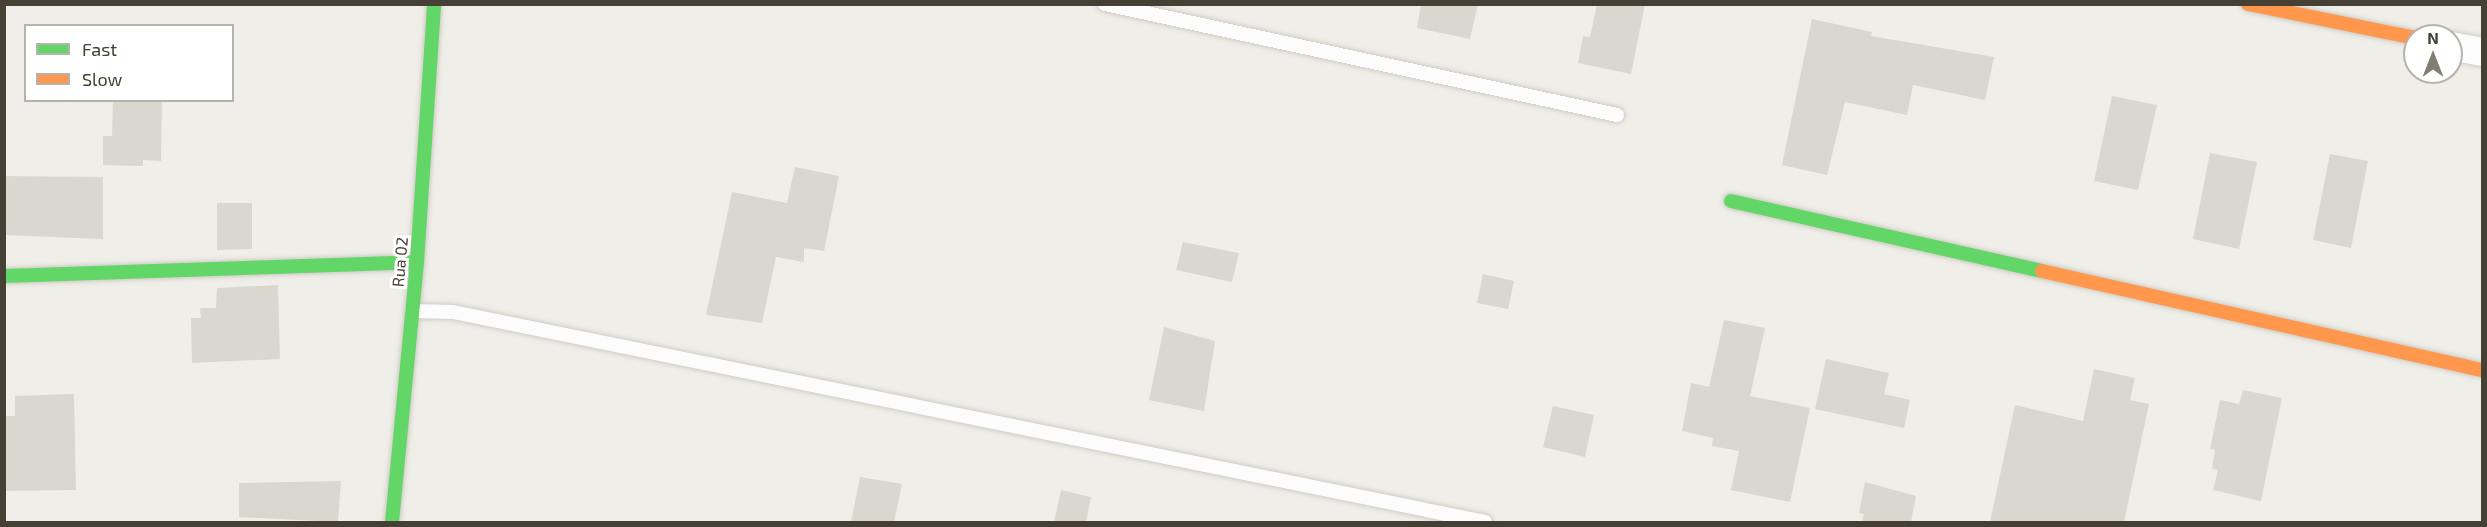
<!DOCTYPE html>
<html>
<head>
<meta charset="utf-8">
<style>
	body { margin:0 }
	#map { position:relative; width:2487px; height:527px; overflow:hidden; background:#f0eee8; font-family:"Exo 2",sans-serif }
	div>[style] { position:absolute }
	.building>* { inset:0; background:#dad7d0 }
	.roads { filter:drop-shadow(0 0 2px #ceccc5) drop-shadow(0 0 2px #ceccc5) }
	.lane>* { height:14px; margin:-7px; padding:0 7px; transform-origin:7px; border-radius:7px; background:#fdfcfc }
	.street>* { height:28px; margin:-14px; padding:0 14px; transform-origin:14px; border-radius:14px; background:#fdfcfc }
	.fast>* { height:14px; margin:-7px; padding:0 7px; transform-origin:7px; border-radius:7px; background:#63d668 }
	.slow>* { height:14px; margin:-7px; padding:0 7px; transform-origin:7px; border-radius:7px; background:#ff974d }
	span { translate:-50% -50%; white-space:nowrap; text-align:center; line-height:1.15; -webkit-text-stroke:6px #fff; paint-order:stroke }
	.street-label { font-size:16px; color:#464034 }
	.frame { position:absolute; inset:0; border:6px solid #464034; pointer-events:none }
	.legend { position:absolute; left:24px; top:24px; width:210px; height:78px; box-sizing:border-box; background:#fff; border:2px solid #b5b3ae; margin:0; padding:8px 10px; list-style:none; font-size:18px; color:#464034 }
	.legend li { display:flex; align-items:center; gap:12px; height:30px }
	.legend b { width:30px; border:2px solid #b5b3ae }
	.north { position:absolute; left:2403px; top:24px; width:60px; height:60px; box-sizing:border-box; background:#fff; border:2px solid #b5b3ae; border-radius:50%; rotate:0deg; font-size:16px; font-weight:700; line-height:24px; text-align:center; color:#464034 }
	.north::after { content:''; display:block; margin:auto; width:21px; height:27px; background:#827d73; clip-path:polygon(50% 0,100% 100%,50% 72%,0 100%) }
</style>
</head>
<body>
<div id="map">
	<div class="building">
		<i style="clip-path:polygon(1421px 4px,1478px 4px,1470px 39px,1417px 28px)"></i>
		<i style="clip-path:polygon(1597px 4px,1645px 4px,1631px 74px,1578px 63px,1583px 36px,1590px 37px)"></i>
		<i style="clip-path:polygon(1812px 19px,1872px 32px,1871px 36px,1994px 57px,1985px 100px,1913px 85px,1907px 115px,1845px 102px,1827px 175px,1782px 165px)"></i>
		<i style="clip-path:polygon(2112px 96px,2157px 105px,2138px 190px,2094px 181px)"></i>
		<i style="clip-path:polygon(113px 100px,162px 100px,161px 161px,143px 160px,143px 166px,103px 165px,103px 136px,112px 136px)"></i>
		<i style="clip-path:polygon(2210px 153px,2257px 162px,2239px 249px,2193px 239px)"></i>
		<i style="clip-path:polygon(2330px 154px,2368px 161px,2351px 248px,2313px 240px)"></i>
		<i style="clip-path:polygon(795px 167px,839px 176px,824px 251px,804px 248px,804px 262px,776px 257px,762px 323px,706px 315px,732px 192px,787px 203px)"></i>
		<i style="clip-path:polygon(4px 176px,103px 177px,103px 239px,4px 235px)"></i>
		<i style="clip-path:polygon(217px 203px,252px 203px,252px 249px,217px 250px)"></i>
		<i style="clip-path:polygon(1183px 242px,1239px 253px,1232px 282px,1176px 270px)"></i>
		<i style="clip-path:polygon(1483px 274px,1514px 281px,1508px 309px,1477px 303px)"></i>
		<i style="clip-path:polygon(278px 285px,280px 359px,192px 363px,191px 318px,201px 318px,200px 308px,216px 308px,217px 288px)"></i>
		<i style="clip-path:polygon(1724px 320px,1765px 328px,1750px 396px,1810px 408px,1790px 502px,1731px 490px,1739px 451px,1712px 446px,1713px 438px,1682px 431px,1691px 383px,1709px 387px)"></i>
		<i style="clip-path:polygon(1164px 327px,1215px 341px,1204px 411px,1149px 400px)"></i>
		<i style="clip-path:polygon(1826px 359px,1889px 373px,1884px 394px,1910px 400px,1904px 428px,1815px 409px)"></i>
		<i style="clip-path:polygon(2094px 369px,2135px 378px,2130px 400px,2149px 404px,2124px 522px,1990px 522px,2015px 405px,2083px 421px)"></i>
		<i style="clip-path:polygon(2243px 390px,2282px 398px,2261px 501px,2213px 490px,2218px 470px,2212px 469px,2215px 450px,2210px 449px,2220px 400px,2239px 404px)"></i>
		<i style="clip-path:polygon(74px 394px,76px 490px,4px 491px,4px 416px,15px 416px,15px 396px)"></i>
		<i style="clip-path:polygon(1553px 406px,1594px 415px,1585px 457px,1543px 447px)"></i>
		<i style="clip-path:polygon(860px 477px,902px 484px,894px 522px,851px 522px)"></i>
		<i style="clip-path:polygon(341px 481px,338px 522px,239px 517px,239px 483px)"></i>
		<i style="clip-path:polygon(1865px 482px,1916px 496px,1911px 522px,1862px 522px,1864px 514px,1859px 513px)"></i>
		<i style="clip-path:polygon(1061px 490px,1091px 497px,1086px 522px,1054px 522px)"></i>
	</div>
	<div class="roads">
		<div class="lane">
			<i style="left:1105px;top:4px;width:524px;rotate:12.23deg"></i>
			<i style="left:412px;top:311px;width:41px;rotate:1.4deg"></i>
			<i style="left:453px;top:312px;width:1053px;rotate:11.5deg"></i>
		</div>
		<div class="street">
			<i style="left:2451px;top:46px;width:32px;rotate:11deg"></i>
		</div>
		<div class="fast">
			<i style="left:1731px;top:201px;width:319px;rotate:12.7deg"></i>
			<i style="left:4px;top:276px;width:413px;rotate:-1.9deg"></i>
			<i style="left:392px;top:522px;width:261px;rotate:-84.5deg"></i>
			<i style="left:417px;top:262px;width:259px;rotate:-86.2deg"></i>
		</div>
		<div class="slow">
			<i style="left:2248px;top:4px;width:170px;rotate:11.5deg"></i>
			<i style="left:2042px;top:271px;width:451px;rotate:12.7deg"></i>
		</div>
	</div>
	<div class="street-label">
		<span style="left:400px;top:262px;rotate:-85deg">Rua 02</span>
	</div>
	<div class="frame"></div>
	<ul class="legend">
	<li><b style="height:8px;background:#63d668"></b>Fast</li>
	<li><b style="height:8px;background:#ff974d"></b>Slow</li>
	</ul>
	<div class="north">N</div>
</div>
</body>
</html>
